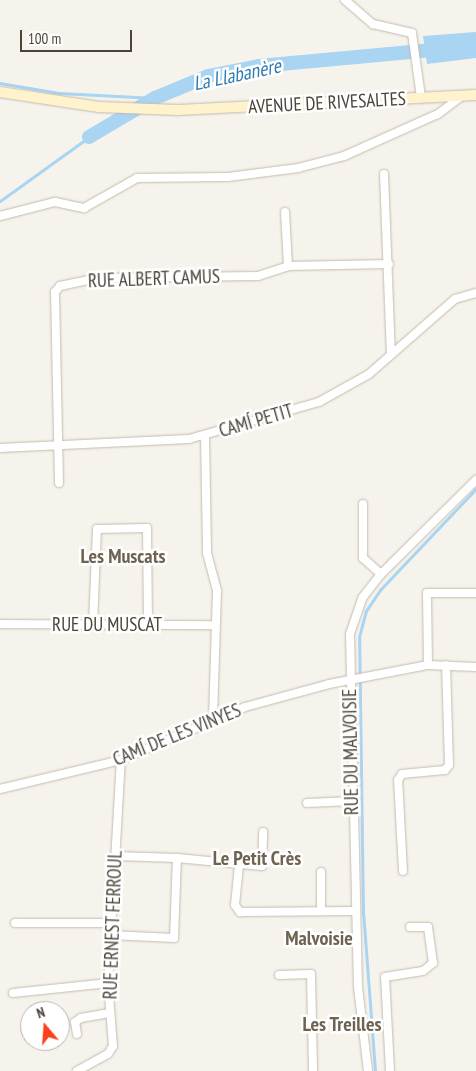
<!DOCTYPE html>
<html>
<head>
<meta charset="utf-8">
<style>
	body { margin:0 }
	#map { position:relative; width:476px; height:1071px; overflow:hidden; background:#f6f3ec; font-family:"PT Sans Narrow",sans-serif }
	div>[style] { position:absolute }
	.water>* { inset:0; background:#a9d4f2 }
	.stream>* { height:2.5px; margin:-1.25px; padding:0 1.25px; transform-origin:1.25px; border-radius:1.25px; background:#a9d4f2 }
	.river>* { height:14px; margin:-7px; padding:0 7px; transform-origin:7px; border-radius:7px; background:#a9d4f2 }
	.roads { filter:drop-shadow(0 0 1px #c2bbae) drop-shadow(0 0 1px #c2bbae) }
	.street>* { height:8px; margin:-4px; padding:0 4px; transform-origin:4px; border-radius:4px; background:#fff }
	.secondary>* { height:10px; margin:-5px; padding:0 5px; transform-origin:5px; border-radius:5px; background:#fff3cd }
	span { translate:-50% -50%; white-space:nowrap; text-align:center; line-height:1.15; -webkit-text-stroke:5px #fff; paint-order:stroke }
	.street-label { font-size:19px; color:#4b4439 }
	.water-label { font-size:20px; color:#2e7ab2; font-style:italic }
	.neighbourhood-label { font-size:20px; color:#6e6250; font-weight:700 }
	.north { position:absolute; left:20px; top:1001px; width:50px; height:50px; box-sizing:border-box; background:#fff; border:1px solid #b7b4b0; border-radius:50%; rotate:342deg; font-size:14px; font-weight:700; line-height:20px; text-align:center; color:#4b4439 }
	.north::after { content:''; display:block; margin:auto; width:18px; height:22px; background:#fc3f1d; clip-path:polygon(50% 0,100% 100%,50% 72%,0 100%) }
	.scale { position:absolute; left:20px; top:30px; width:112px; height:22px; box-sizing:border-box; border:2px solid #4b4439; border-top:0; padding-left:6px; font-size:15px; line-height:18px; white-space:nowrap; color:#4b4439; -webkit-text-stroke:4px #fff; paint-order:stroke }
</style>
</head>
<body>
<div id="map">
	<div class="water">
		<i style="clip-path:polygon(476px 32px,476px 58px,427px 64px,423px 36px)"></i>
	</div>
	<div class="stream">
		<i style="left:0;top:83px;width:61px;rotate:9.5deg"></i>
		<i style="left:60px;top:93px;width:95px;rotate:3deg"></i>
		<i style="left:0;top:201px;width:110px;rotate:-35.7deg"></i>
		<i style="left:375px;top:1071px;width:158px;rotate:-94.3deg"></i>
		<i style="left:363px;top:913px;width:276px;rotate:-90.8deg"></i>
		<i style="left:359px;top:637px;width:27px;rotate:-75deg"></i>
		<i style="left:366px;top:611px;width:25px;rotate:-56deg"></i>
		<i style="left:380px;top:590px;width:139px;rotate:-46.5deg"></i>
	</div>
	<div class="river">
		<i style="left:89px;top:137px;width:77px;rotate:-30.6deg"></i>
		<i style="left:155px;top:98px;width:57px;rotate:-22.5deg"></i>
		<i style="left:208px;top:76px;width:52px;rotate:-11.1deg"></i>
		<i style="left:259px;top:66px;width:218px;rotate:-5.3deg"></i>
	</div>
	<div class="roads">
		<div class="street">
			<i style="left:345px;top:0;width:37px;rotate:41deg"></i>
			<i style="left:373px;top:24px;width:40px;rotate:13deg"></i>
			<i style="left:412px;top:33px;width:65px;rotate:82deg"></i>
			<i style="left:384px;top:174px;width:179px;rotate:87.8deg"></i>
			<i style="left:285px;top:212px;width:54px;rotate:86.8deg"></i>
			<i style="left:0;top:216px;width:57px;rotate:-14.3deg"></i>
			<i style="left:55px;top:202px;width:30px;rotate:12deg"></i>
			<i style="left:84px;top:208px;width:61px;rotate:-29.5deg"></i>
			<i style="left:137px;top:178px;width:91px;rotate:-0.6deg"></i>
			<i style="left:228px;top:177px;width:71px;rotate:-7.3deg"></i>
			<i style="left:298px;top:168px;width:48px;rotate:-14.6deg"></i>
			<i style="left:344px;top:156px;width:103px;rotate:-24.1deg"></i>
			<i style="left:438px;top:114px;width:31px;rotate:-37deg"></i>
			<i style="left:205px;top:436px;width:117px;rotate:89deg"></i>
			<i style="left:207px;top:553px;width:39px;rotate:75deg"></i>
			<i style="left:217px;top:591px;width:129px;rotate:91.8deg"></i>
			<i style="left:0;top:448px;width:189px;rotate:-2.7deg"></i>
			<i style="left:189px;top:439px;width:135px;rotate:-15.9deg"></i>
			<i style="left:319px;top:402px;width:57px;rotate:-29.2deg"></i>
			<i style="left:369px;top:374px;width:114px;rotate:-41.1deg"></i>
			<i style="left:455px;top:299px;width:22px;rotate:-16deg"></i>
			<i style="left:59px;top:483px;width:191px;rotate:-91.2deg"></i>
			<i style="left:55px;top:292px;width:8px;rotate:-50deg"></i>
			<i style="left:60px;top:286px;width:38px;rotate:-12deg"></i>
			<i style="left:97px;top:278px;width:161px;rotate:-0.7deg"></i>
			<i style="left:258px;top:276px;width:32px;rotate:-18deg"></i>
			<i style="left:288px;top:266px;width:101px;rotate:-1.1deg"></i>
			<i style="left:363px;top:504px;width:54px;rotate:90deg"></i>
			<i style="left:363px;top:558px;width:24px;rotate:42deg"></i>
			<i style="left:0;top:624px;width:214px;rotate:0.3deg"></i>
			<i style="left:93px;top:624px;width:95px;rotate:-87.6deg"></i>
			<i style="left:97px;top:529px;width:50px;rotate:-1.1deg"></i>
			<i style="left:147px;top:528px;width:97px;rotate:89.4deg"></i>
			<i style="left:428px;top:665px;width:72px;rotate:-90.8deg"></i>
			<i style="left:427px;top:593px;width:49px"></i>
			<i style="left:0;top:789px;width:124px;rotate:-13.5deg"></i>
			<i style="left:121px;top:760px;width:135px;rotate:-23.1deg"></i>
			<i style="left:245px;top:707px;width:87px;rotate:-15.3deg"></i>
			<i style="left:329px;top:684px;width:101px;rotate:-10.9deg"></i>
			<i style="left:428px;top:665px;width:48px;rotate:2.4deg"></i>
			<i style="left:307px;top:803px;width:45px;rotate:-2.5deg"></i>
			<i style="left:177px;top:858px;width:85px;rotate:5.4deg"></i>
			<i style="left:262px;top:866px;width:34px;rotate:-88deg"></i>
			<i style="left:239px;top:865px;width:40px;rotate:95.7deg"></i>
			<i style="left:235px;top:905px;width:9px;rotate:54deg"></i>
			<i style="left:240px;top:912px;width:115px;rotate:-0.5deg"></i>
			<i style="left:403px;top:871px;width:91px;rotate:-93.1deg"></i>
			<i style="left:398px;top:780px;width:7px;rotate:-56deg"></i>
			<i style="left:402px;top:774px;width:43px;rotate:-5.3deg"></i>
			<i style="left:445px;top:770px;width:6px;rotate:-51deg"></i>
			<i style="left:449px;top:765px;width:100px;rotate:-91.7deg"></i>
			<i style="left:321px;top:911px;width:39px;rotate:-90deg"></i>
			<i style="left:15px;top:923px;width:96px"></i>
			<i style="left:110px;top:935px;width:64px;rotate:2.7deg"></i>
			<i style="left:174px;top:938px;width:80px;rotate:-87.9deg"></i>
			<i style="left:177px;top:858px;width:61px;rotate:-178.1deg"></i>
			<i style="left:279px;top:975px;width:32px;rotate:-2deg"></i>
			<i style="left:311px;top:974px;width:97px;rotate:88.8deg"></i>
			<i style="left:13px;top:993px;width:96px;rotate:-6deg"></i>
			<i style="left:77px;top:1034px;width:12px;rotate:-99deg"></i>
			<i style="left:75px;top:1022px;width:7px;rotate:-34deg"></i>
			<i style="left:81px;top:1018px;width:29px;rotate:-10deg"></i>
			<i style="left:77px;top:1071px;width:35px;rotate:-29deg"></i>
			<i style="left:108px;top:1054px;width:9px;rotate:-58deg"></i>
			<i style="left:113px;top:1046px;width:63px;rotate:-94.5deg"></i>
			<i style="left:108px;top:983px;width:223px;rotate:-86.7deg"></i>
			<i style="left:368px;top:1071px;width:85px;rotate:-96.8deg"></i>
			<i style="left:358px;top:987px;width:353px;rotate:-91.3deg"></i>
			<i style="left:350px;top:634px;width:39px;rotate:-71deg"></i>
			<i style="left:363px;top:597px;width:29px;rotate:-52deg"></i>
			<i style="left:381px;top:574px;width:134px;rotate:-44.7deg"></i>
			<i style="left:390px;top:1071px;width:94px;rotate:-93deg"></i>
			<i style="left:385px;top:977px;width:38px;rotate:-9deg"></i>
			<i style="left:423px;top:971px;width:13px;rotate:-39deg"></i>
			<i style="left:433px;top:963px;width:36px;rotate:-98deg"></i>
			<i style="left:428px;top:927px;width:18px;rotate:180deg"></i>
		</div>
		<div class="secondary">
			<i style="left:0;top:92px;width:100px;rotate:8.6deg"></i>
			<i style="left:99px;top:107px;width:79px;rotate:2.2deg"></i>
			<i style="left:178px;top:110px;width:298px;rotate:-2.9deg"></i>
		</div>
	</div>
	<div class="street-label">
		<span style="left:327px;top:103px;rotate:-3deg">AVENUE DE RIVESALTES</span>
		<span style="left:154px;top:279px;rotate:-2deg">RUE ALBERT CAMUS</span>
		<span style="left:256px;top:421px;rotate:-16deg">CAMÍ PETIT</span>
		<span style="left:107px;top:625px">RUE DU MUSCAT</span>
		<span style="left:177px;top:735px;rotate:-22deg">CAMÍ DE LES VINYES</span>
		<span style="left:351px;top:752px;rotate:-91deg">RUE DU MALVOISIE</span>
		<span style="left:113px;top:925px;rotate:-88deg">RUE ERNEST FERROUL</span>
	</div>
	<div class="water-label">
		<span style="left:237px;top:75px;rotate:-12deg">La Llabanère</span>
	</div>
	<div class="neighbourhood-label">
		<span style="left:123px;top:556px">Les Muscats</span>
		<span style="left:257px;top:858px">Le Petit Crès</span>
		<span style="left:319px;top:938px">Malvoisie</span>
		<span style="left:342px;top:1024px">Les Treilles</span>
	</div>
	<div class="north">N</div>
	<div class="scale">100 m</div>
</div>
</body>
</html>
